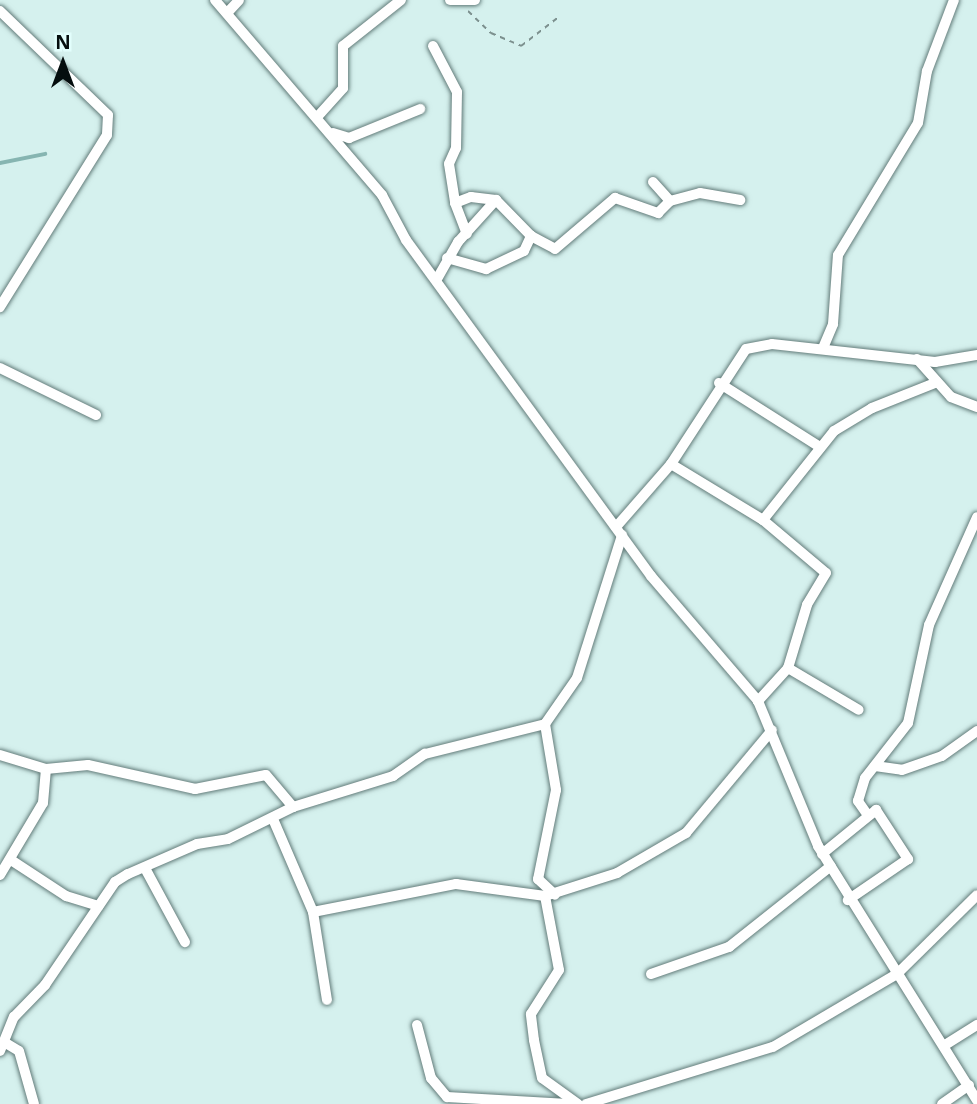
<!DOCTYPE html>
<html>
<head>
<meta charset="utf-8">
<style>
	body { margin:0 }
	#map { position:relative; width:977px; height:1104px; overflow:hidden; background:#d5f1ee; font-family:"Open Sans",sans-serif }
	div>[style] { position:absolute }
	.stream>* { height:3.5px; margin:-1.75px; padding:0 1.75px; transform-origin:1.75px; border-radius:1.75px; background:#86b5b1 }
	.path>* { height:2px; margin-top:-1px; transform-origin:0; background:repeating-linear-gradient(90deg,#7c908e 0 5px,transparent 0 10px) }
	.roads { filter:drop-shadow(0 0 2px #637c7a) drop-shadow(0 0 2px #637c7a) }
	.street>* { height:10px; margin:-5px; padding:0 5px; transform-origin:5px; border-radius:5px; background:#fff }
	span { translate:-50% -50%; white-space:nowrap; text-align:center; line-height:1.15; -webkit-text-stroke:6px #e2fefc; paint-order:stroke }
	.north { position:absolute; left:28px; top:28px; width:70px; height:70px; -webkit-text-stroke:5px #e2fefc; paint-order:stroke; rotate:0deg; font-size:19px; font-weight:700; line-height:28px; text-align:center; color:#050e0e }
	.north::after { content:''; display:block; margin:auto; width:24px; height:32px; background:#050e0e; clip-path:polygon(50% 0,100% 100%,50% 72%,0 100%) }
</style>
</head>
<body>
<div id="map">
	<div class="stream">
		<i style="left:0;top:163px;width:46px;rotate:-11.3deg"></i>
	</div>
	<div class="path">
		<i style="left:468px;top:11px;width:32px;rotate:44deg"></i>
		<i style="left:491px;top:33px;width:33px;rotate:23deg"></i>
		<i style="left:521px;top:46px;width:49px;rotate:-37.6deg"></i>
	</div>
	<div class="roads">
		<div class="street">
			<i style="left:215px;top:0;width:257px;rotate:49.4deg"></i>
			<i style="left:382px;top:195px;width:51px;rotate:61.9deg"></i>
			<i style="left:406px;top:240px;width:416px;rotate:53.9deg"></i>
			<i style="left:651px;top:576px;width:165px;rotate:49.4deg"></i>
			<i style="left:758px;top:701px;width:157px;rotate:67.5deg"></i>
			<i style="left:818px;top:846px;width:300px;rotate:58deg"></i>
			<i style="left:450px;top:0;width:25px"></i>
			<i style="left:0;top:11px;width:150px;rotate:43.9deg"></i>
			<i style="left:108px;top:115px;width:20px;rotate:93deg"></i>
			<i style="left:107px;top:135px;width:203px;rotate:121.9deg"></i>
			<i style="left:228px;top:12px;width:16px;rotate:-47deg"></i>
			<i style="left:433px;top:46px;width:52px;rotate:62.4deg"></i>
			<i style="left:457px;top:92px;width:56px;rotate:91deg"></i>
			<i style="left:456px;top:148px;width:17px;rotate:114deg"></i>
			<i style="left:449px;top:164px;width:39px;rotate:81deg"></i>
			<i style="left:455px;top:203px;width:17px;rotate:-21deg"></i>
			<i style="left:471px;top:197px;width:25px;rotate:7deg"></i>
			<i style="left:496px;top:200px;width:50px;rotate:45.8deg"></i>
			<i style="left:531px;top:236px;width:27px;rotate:28deg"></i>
			<i style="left:555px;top:249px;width:79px;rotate:-40.4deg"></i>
			<i style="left:615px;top:198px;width:46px;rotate:19.2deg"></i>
			<i style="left:658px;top:213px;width:17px;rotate:-45deg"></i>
			<i style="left:670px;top:201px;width:31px;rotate:-15deg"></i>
			<i style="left:700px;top:193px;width:41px;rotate:9.9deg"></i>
			<i style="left:319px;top:115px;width:36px;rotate:-48deg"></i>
			<i style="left:343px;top:88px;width:42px;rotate:-90deg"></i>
			<i style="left:343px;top:46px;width:74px;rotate:-38.4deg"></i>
			<i style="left:333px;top:133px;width:17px;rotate:17deg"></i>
			<i style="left:349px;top:138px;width:77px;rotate:-22.2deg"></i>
			<i style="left:653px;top:182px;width:25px;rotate:48deg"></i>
			<i style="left:455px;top:203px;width:33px;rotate:69deg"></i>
			<i style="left:447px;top:258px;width:41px;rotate:15.8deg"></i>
			<i style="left:486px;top:269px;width:42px;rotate:-25.3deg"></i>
			<i style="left:524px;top:251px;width:17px;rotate:-65deg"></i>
			<i style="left:437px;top:279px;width:43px;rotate:-60.4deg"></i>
			<i style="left:458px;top:242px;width:57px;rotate:-47.9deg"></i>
			<i style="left:823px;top:348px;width:26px;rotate:-67deg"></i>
			<i style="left:833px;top:324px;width:69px;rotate:-85.9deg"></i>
			<i style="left:838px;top:255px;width:154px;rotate:-58.8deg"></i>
			<i style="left:918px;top:123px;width:53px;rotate:-80.2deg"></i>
			<i style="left:927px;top:71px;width:76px;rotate:-69.2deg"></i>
			<i style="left:917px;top:359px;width:51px;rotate:48.2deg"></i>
			<i style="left:951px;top:397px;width:28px;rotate:21deg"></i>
			<i style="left:0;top:368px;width:107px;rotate:26.1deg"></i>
			<i style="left:719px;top:383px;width:120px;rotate:32.4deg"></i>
			<i style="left:671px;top:464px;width:108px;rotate:31.3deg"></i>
			<i style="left:763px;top:520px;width:82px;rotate:40.1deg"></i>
			<i style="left:826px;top:573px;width:37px;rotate:121deg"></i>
			<i style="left:807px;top:605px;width:66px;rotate:106.8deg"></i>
			<i style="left:788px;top:668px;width:45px;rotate:132.3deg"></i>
			<i style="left:763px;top:520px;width:114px;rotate:-51.4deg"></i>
			<i style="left:834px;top:431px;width:44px;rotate:-31.2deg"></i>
			<i style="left:872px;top:408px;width:68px;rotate:-21.6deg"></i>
			<i style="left:616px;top:527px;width:84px;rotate:-48.9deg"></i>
			<i style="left:671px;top:464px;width:137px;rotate:-56.9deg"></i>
			<i style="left:746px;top:349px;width:26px;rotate:-11deg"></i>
			<i style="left:772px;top:344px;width:164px;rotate:6.3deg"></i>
			<i style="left:935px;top:362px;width:43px;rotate:-9.5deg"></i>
			<i style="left:788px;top:668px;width:82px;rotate:30.6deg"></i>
			<i style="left:545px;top:724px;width:67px;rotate:80.5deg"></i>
			<i style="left:556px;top:790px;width:91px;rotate:101.4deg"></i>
			<i style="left:538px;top:879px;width:23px;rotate:43deg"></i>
			<i style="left:0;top:755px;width:48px;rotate:16.9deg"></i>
			<i style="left:46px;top:769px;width:42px;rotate:-5.4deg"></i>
			<i style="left:88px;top:765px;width:110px;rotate:12.6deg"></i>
			<i style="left:195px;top:789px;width:72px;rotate:-11.2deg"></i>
			<i style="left:266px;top:775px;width:42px;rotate:49.8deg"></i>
			<i style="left:875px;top:766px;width:27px;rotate:8deg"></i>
			<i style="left:902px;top:770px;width:42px;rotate:-19.3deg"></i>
			<i style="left:942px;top:756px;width:43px;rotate:-35.5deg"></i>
			<i style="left:867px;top:814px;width:16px;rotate:-125deg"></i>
			<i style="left:858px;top:801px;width:24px;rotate:-73deg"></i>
			<i style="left:865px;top:778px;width:70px;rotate:-52deg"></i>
			<i style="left:908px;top:723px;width:100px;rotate:-77.9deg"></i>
			<i style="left:929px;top:625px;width:118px;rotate:-66deg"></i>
			<i style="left:273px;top:819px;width:101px;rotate:66.7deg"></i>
			<i style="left:313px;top:912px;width:146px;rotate:-11.1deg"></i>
			<i style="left:456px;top:884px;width:90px;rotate:7.7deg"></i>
			<i style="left:822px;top:854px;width:70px;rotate:-39.2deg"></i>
			<i style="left:876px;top:810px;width:59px;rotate:56.9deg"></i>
			<i style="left:908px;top:859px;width:73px;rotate:145.7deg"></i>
			<i style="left:11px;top:860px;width:66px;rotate:33.2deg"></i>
			<i style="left:66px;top:896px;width:34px;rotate:17deg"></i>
			<i style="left:146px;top:870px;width:82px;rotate:61.6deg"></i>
			<i style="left:0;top:875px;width:84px;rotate:-59.2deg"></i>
			<i style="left:43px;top:803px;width:34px;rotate:-85deg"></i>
			<i style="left:313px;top:912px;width:89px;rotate:81deg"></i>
			<i style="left:651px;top:974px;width:83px;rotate:-19.1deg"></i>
			<i style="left:729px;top:947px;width:130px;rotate:-38.5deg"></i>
			<i style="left:417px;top:1025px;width:55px;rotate:75.2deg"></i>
			<i style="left:431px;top:1078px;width:25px;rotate:50deg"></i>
			<i style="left:447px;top:1097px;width:121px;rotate:3.3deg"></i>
			<i style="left:4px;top:1042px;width:17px;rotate:31deg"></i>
			<i style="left:19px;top:1051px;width:55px;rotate:74.2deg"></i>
			<i style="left:945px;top:1045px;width:38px;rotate:-32deg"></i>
			<i style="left:0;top:1051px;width:37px;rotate:-68deg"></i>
			<i style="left:14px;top:1017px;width:45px;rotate:-45.9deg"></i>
			<i style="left:45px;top:985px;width:125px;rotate:-55.8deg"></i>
			<i style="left:115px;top:882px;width:15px;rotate:-32deg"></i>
			<i style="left:128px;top:874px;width:75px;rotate:-23.5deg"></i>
			<i style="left:197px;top:844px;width:31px;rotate:-9deg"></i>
			<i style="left:228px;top:839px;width:72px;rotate:-26.2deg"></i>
			<i style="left:293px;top:807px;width:105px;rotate:-17.2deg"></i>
			<i style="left:393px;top:776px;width:39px;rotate:-35deg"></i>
			<i style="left:425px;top:754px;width:124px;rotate:-14deg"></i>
			<i style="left:545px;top:724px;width:56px;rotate:-55.2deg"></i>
			<i style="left:577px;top:678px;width:150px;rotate:-72.5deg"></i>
			<i style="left:578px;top:1104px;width:44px;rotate:-144.2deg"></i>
			<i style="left:542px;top:1078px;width:39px;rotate:-102deg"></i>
			<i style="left:534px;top:1040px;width:26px;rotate:-97deg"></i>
			<i style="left:531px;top:1014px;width:52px;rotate:-57.5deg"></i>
			<i style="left:559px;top:970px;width:75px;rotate:-100.7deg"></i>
			<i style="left:545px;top:896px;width:76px;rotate:-17.7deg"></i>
			<i style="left:617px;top:873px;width:80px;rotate:-30.1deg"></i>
			<i style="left:686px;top:833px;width:134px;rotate:-50.1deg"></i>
			<i style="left:586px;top:1104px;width:195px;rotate:-17deg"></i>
			<i style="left:773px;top:1047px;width:144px;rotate:-30.5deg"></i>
			<i style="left:897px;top:974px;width:112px;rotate:-44.6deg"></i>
			<i style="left:942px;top:1104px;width:33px;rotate:-35deg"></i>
		</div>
	</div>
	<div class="north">N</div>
</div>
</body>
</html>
